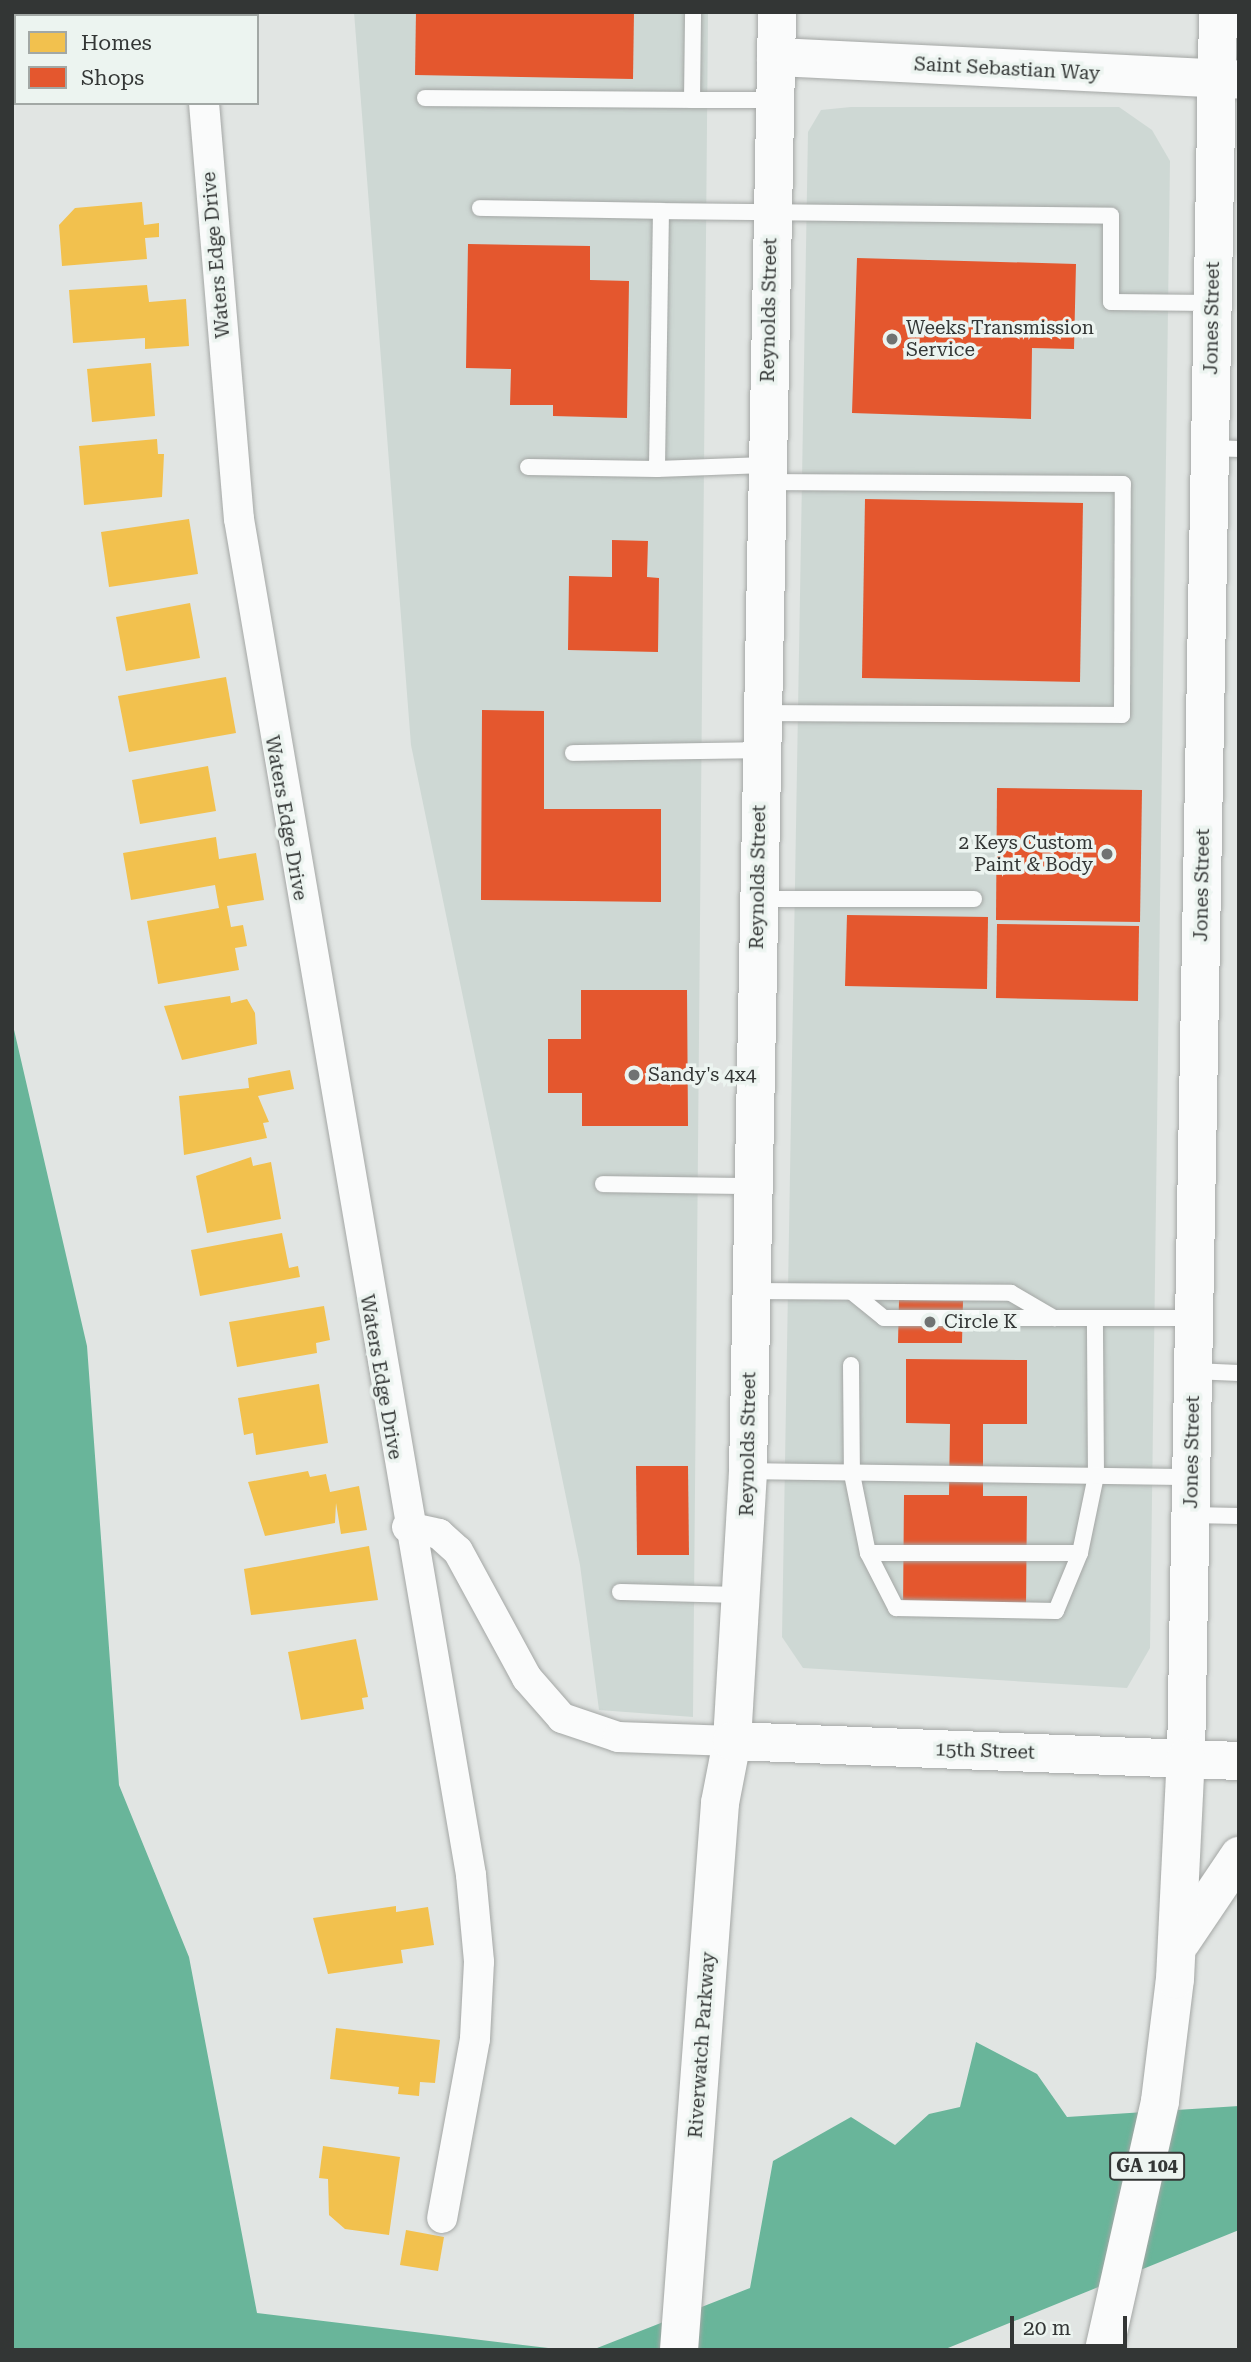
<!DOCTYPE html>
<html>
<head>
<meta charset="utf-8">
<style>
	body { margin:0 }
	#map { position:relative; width:1251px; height:2362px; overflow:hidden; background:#e1e5e3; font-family:"Roboto Serif",serif }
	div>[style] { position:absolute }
	.built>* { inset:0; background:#ced8d4 }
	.water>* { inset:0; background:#69b59a }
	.homes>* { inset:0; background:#f2c14e }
	.shops>* { inset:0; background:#e4572e }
	.roads { filter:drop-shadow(0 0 2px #a4a7a5) drop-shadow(0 0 2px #a4a7a5) }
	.service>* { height:16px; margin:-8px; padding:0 8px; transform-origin:8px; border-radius:8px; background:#fafbfb }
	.minor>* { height:30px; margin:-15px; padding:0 15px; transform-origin:15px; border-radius:15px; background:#fafbfb }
	.secondary>* { height:38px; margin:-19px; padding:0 19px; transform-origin:19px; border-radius:19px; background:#fafbfb }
	.primary>* { height:38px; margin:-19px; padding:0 19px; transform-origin:19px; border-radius:19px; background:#fafbfb }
	.dots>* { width:19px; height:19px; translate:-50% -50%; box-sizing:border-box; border:4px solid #ecf4f0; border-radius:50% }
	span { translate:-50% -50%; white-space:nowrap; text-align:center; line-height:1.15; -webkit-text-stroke:7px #ecf4f0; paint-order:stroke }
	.shield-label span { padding:2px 5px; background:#ecf4f0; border:2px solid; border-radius:5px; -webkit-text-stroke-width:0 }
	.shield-label { font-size:18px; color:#333635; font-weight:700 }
	.street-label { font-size:19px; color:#333635 }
	.poi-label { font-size:19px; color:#333635 }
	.left { translate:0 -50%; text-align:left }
	.right { translate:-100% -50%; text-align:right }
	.frame { position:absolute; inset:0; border:14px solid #333635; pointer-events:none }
	.legend { position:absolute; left:14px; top:14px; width:245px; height:91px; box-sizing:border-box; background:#ecf4f0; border:2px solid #a2a8a5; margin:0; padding:9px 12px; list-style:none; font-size:21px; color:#333635 }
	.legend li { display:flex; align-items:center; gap:14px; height:35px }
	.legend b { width:35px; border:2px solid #a2a8a5 }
	.scale { position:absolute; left:1010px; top:2316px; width:117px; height:32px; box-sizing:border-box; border:4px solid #333635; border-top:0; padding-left:9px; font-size:21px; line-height:24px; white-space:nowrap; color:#333635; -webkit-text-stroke:5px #ecf4f0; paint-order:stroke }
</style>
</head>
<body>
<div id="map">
	<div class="built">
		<i style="clip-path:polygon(354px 12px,708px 12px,693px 1717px,599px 1710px,580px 1565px,411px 745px)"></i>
		<i style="clip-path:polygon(851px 107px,1119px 107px,1152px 130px,1170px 161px,1150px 1648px,1127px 1688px,803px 1668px,782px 1637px,808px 132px,821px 110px)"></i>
	</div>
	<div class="water">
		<i style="clip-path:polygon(12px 1021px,87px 1346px,119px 1785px,189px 1957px,257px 2313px,565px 2350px,12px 2350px)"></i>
		<i style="clip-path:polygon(976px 2042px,1037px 2074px,1067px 2117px,1239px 2106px,1239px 2230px,943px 2350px,592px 2350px,750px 2288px,773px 2161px,851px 2117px,895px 2145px,929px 2114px,960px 2107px)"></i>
	</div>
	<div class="homes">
		<i style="clip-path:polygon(40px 12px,125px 12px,125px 16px,40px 16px)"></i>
		<i style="clip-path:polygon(142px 202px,144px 225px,159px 223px,159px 237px,145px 238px,147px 259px,62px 266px,59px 225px,75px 208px)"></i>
		<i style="clip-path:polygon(147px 285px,149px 302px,186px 299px,189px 346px,145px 349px,145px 338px,73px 343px,69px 290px)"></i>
		<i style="clip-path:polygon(151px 363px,155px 416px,92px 422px,87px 369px)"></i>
		<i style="clip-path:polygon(157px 439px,158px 454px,164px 454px,162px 497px,84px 505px,79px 446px)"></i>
		<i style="clip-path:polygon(189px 519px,198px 574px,109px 587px,101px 532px)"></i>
		<i style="clip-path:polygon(190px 603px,200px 658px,126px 671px,116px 617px)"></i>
		<i style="clip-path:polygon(226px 677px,236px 733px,129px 752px,118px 696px)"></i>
		<i style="clip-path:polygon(208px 766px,216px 811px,140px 824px,132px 780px)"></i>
		<i style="clip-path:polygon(216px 837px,219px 859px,256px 853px,264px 900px,227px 906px,231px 927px,243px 925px,247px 946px,235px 948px,239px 970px,158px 984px,147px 921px,219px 908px,215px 885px,131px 900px,123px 853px)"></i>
		<i style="clip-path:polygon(230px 996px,231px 1003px,247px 999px,255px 1013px,257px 1044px,182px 1060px,164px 1006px)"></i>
		<i style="clip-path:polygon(290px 1070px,294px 1089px,258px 1096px,269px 1122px,263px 1123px,267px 1138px,184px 1155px,179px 1096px,249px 1088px,248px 1078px)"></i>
		<i style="clip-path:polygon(251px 1157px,253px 1166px,271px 1162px,281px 1219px,207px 1233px,196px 1176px)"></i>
		<i style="clip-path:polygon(282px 1233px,289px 1268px,298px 1266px,300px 1277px,200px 1296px,191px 1250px)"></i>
		<i style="clip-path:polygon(324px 1306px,330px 1340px,316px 1343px,317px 1353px,237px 1367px,229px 1322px)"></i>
		<i style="clip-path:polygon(319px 1384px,328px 1443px,256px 1455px,253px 1433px,244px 1435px,238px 1398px)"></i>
		<i style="clip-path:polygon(308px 1471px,310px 1477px,326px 1474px,330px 1492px,359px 1486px,367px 1530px,341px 1534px,336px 1503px,335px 1523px,265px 1536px,248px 1482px)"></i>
		<i style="clip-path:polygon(369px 1546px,378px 1600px,251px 1615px,244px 1569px)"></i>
		<i style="clip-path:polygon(356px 1639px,368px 1697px,362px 1698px,364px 1709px,301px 1720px,288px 1652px)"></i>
		<i style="clip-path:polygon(396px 1906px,396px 1912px,428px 1907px,434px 1945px,401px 1950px,403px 1963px,328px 1974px,313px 1918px)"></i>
		<i style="clip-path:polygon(336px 2028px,440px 2040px,435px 2083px,420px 2082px,419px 2096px,398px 2094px,399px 2087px,330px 2079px)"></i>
		<i style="clip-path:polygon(323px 2146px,400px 2157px,389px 2235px,345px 2229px,329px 2215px,328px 2179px,319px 2178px)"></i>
		<i style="clip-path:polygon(406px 2230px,444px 2237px,438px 2271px,400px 2265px)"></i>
	</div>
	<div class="shops">
		<i style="clip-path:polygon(416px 12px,634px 12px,633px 79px,415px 75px)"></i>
		<i style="clip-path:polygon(468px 244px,590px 246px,590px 280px,629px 281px,627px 418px,553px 416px,553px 405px,510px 405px,511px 369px,466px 368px)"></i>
		<i style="clip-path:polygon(857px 258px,1076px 264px,1074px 349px,1032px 348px,1031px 419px,852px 413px)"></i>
		<i style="clip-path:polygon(865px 499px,1083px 503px,1080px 682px,862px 678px)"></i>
		<i style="clip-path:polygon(612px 540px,648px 541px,647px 577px,659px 578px,658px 652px,568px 650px,569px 576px,612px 577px)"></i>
		<i style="clip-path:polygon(482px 710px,544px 711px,544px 809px,661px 809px,661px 902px,481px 900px)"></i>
		<i style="clip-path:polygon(997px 788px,1142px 790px,1140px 922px,996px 920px)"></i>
		<i style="clip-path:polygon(847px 915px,988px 917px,987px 989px,845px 986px)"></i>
		<i style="clip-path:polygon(997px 924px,1139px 926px,1138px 1001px,996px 998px)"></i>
		<i style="clip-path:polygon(581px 990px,687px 990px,688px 1126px,582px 1126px,582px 1093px,548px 1093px,548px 1039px,581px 1039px)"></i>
		<i style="clip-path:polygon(899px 1300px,963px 1301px,962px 1343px,898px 1343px)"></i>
		<i style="clip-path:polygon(906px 1359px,1027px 1360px,1027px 1424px,983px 1424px,983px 1496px,1027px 1496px,1026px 1611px,903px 1610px,904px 1495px,949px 1495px,950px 1424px,906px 1423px)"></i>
		<i style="clip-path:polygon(636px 1466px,688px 1466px,689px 1555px,637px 1555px)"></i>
	</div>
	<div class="roads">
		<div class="service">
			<i style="left:425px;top:98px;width:267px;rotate:0.4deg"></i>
			<i style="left:692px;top:100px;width:88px;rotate:-89.3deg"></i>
			<i style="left:692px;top:100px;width:83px"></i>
			<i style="left:480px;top:208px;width:181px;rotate:0.9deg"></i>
			<i style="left:661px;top:211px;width:258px;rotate:90.9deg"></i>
			<i style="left:657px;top:469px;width:129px;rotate:-179.1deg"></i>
			<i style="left:661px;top:211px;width:450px;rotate:0.6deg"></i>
			<i style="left:1111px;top:216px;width:86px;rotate:90deg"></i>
			<i style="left:1111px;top:302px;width:101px;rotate:0.6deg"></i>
			<i style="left:1210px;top:448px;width:29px;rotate:2deg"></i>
			<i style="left:657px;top:469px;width:108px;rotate:-2.1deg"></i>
			<i style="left:762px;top:713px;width:360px;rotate:0.3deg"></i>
			<i style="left:1122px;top:715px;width:231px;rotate:-89.8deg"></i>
			<i style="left:1123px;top:484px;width:356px;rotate:-179.7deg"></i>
			<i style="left:573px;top:753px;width:187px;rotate:-0.9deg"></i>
			<i style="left:758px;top:899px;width:216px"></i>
			<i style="left:603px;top:1184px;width:149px;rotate:0.8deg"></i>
			<i style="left:751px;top:1291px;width:260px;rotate:0.4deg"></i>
			<i style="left:1011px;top:1293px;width:50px;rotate:30.2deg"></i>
			<i style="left:1054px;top:1318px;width:139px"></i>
			<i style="left:852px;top:1292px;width:41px;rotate:39.1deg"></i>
			<i style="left:884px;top:1318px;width:167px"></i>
			<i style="left:851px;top:1365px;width:109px;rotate:89.5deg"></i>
			<i style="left:852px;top:1474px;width:81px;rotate:78.6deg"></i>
			<i style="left:868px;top:1553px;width:62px;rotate:63deg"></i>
			<i style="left:896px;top:1608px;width:160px;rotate:1.1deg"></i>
			<i style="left:1056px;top:1611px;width:63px;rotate:-67.5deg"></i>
			<i style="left:1080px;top:1553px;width:79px;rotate:-78.3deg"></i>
			<i style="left:1096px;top:1476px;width:158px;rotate:-90.4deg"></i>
			<i style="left:1193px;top:1371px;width:46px;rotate:2.5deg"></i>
			<i style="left:748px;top:1471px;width:444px;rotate:0.8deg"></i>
			<i style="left:1191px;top:1515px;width:48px;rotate:1.2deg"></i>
			<i style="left:868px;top:1553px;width:212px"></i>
			<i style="left:620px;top:1592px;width:121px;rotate:1.4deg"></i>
		</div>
		<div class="minor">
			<i style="left:196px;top:12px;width:4px;rotate:90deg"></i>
			<i style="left:204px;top:103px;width:417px;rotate:85.2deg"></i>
			<i style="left:239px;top:519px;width:1376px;rotate:80.29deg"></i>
			<i style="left:471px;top:1875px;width:87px;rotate:84.7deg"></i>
			<i style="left:479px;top:1962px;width:77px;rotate:93deg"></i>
			<i style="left:475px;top:2039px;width:182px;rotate:100.4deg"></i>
			<i style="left:407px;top:1527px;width:33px;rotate:12deg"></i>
			<i style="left:439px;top:1534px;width:25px;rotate:42deg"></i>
			<i style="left:458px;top:1551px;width:145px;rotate:61.5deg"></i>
			<i style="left:527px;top:1678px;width:53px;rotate:48.8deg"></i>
			<i style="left:562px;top:1718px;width:59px;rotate:18.7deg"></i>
			<i style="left:618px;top:1737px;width:114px;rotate:2deg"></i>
		</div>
		<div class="secondary">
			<i style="left:776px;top:57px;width:464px;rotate:2.8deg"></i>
			<i style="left:732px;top:1741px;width:270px;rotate:-86.6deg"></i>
			<i style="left:748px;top:1471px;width:1459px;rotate:-88.86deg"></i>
			<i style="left:1186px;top:1758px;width:1746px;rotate:-88.95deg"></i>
		</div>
		<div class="primary">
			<i style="left:1181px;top:1942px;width:104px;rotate:-56deg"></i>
			<i style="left:679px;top:2350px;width:549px;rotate:-85.71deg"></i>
			<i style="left:720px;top:1803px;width:63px;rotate:-79deg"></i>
			<i style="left:732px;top:1741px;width:507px;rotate:2.26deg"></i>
			<i style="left:1104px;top:2350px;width:255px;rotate:-77.3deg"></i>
			<i style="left:1160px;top:2101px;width:123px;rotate:-83deg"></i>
			<i style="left:1175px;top:1979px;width:221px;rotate:-87.2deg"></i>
		</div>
	</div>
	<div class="dots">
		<i style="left:892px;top:339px;background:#707372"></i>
		<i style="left:1107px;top:854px;background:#707372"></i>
		<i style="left:634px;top:1075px;background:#707372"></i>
		<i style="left:930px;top:1322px;background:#707372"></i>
	</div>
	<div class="shield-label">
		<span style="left:1147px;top:2166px">GA 104</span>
	</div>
	<div class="street-label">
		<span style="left:1007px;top:69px;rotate:3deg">Saint Sebastian Way</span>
		<span style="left:216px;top:255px;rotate:-95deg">Waters Edge Drive</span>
		<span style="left:769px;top:310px;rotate:-89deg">Reynolds Street</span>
		<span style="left:1212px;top:318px;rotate:-89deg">Jones Street</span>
		<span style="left:286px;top:818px;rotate:80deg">Waters Edge Drive</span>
		<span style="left:758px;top:877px;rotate:-89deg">Reynolds Street</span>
		<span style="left:1202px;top:885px;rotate:-89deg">Jones Street</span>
		<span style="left:381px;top:1377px;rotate:80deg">Waters Edge Drive</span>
		<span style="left:748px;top:1444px;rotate:-89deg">Reynolds Street</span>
		<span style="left:1192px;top:1452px;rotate:-89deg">Jones Street</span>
		<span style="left:985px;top:1751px;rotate:2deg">15th Street</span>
		<span style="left:702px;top:2045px;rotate:-86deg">Riverwatch Parkway</span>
	</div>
	<div class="poi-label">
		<span class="left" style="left:906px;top:339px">Weeks Transmission<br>Service</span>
		<span class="right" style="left:1093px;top:854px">2 Keys Custom<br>Paint &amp; Body</span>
		<span class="left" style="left:648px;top:1075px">Sandy's 4x4</span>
		<span class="left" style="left:944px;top:1322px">Circle K</span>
	</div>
	<div class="frame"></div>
	<ul class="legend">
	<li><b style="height:19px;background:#f2c14e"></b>Homes</li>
	<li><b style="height:19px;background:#e4572e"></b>Shops</li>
	</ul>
	<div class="scale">20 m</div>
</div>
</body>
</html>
